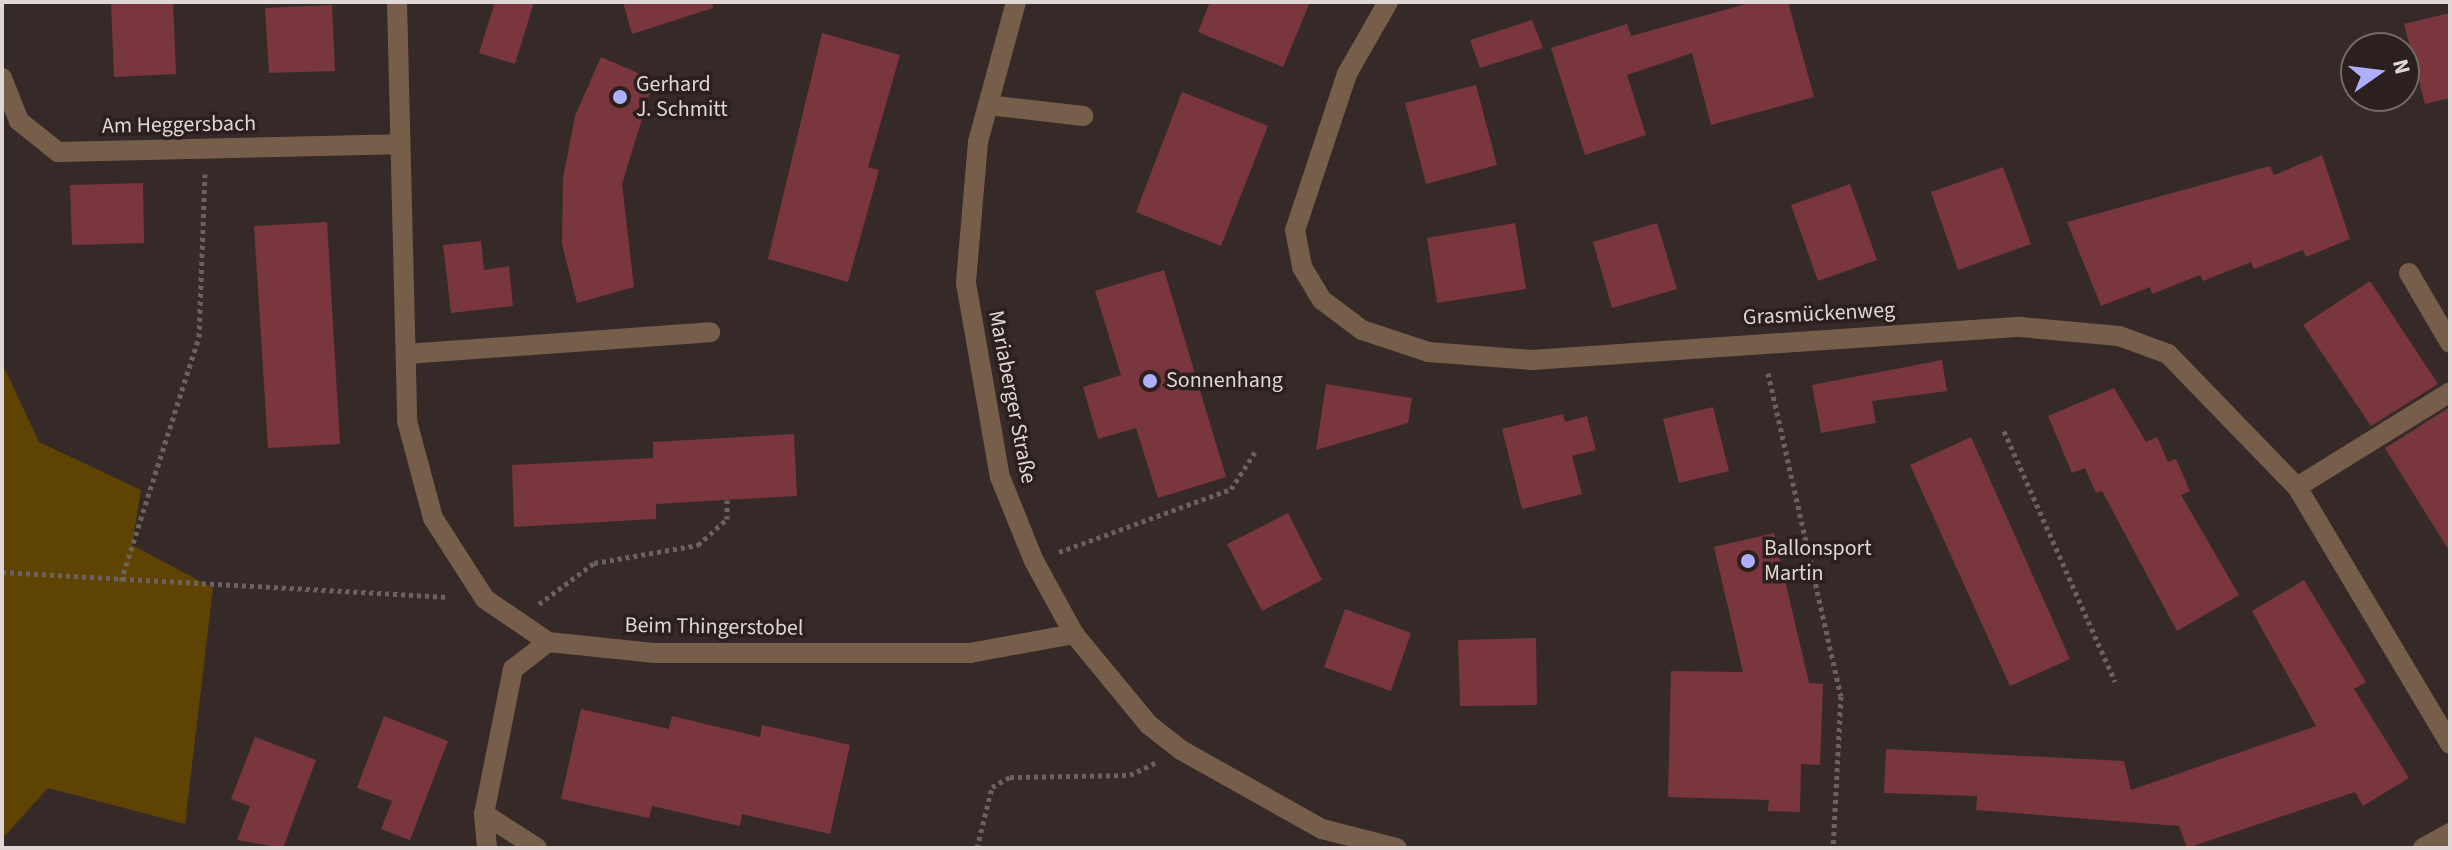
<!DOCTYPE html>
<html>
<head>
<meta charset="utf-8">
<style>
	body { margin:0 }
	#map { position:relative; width:2452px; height:850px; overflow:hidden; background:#352a27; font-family:"Source Sans 3",sans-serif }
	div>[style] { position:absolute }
	.green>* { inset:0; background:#5f4303 }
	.building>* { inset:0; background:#79363f }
	.path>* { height:5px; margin-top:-2.5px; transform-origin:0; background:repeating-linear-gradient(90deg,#6b615f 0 4px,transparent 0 8px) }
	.minor>* { height:20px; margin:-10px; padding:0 10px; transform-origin:10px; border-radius:10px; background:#765e4b }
	.dots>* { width:22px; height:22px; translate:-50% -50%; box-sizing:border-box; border:4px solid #2b201d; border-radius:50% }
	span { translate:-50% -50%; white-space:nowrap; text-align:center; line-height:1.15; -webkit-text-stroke:7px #2b201d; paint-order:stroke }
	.poi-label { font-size:22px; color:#dfd7d5 }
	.left { translate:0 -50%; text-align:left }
	.street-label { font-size:22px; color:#dfd7d5 }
	.frame { position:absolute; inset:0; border:4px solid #dfd7d5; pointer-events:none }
	.north { position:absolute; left:2340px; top:32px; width:80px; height:80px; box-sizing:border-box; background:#2b201d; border:2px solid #736967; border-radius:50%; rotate:76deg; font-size:22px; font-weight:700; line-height:32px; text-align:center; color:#dfd7d5 }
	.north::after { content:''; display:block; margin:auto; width:28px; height:36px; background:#adaffb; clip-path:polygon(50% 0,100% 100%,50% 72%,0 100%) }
</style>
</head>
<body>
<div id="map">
	<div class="green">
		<i style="clip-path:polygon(2px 363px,39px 442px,141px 490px,132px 545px,213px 588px,185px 824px,48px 788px,2px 839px)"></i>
	</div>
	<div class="building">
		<i style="clip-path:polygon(111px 2px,173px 2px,176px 74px,114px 77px)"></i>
		<i style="clip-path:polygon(495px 2px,534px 2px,515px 64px,479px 53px)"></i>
		<i style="clip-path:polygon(623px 2px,712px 2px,713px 8px,632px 34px)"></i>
		<i style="clip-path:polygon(1210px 2px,1310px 2px,1283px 67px,1198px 32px)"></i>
		<i style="clip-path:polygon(1753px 2px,1788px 2px,1814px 97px,1711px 125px,1692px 53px,1627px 75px,1646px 135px,1585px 155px,1551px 48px,1627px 24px,1631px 36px)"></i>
		<i style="clip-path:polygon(332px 5px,335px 71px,269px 73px,265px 8px)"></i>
		<i style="clip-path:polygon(2450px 13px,2450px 98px,2425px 104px,2404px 24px)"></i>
		<i style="clip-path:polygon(1532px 20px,1543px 48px,1480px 68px,1470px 40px)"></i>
		<i style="clip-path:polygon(822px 33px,900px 55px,868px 167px,879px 170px,848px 282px,768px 259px)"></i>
		<i style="clip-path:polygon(601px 57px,654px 80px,622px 184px,634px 287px,577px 303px,562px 244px,563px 178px,575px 116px)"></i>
		<i style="clip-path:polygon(1476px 85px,1497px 165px,1426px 184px,1405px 103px)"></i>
		<i style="clip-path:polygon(1182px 92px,1268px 126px,1221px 246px,1136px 212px)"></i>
		<i style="clip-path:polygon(2322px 155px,2350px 239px,2306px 257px,2303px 250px,2254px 269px,2251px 262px,2203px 281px,2200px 275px,2152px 294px,2150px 287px,2101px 306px,2067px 222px,2270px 166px,2274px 175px)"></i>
		<i style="clip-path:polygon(2003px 167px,2031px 244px,1958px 270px,1931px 192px)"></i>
		<i style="clip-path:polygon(143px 183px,144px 243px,72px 245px,70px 185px)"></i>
		<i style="clip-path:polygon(1850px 184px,1877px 260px,1818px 281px,1791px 205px)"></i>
		<i style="clip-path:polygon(327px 222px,340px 444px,268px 448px,254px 226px)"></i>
		<i style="clip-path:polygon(1515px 223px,1526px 289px,1437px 303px,1427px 238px)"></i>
		<i style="clip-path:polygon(1657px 223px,1677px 289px,1612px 308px,1593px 242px)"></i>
		<i style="clip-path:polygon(481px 241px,484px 270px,509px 266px,513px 306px,451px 313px,443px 245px)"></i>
		<i style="clip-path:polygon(1164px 270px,1226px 477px,1158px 498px,1136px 428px,1098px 439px,1083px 387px,1121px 375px,1095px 291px)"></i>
		<i style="clip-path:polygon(2370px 281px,2438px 384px,2371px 426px,2303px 325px)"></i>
		<i style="clip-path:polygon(1942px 360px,1947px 391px,1872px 401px,1876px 423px,1821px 433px,1812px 385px)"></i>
		<i style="clip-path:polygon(1326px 384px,1412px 398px,1408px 423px,1316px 450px)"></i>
		<i style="clip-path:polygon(2114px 388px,2146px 442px,2157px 437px,2168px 462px,2176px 459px,2190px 491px,2181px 495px,2239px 595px,2177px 631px,2102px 491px,2096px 493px,2085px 468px,2072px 473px,2048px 416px)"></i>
		<i style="clip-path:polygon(1713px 407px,1729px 471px,1679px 483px,1663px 419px)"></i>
		<i style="clip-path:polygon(2450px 407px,2450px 552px,2385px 448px)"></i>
		<i style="clip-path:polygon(1563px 414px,1565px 422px,1587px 416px,1596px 450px,1572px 456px,1582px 494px,1522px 509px,1502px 429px)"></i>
		<i style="clip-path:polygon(794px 434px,797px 496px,656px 504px,656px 519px,514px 527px,512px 465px,653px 458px,653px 442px)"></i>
		<i style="clip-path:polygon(1971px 437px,2070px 659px,2010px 686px,1910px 465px)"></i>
		<i style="clip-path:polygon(1288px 513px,1322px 580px,1262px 611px,1227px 544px)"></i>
		<i style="clip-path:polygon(1774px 533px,1809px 683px,1823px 684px,1820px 765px,1801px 764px,1800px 812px,1768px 811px,1769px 800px,1668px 797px,1671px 671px,1743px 672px,1714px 547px)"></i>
		<i style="clip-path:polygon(2304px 580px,2366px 682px,2354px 689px,2409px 778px,2363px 806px,2355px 792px,2187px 848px,2179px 826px,1976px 810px,1977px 796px,1884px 793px,1886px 749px,2124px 761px,2131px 790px,2316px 726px,2252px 611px)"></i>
		<i style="clip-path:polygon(1345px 609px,1411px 633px,1391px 691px,1324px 667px)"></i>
		<i style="clip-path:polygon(1536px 638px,1537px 705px,1460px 706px,1458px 640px)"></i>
		<i style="clip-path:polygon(581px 709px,669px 729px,672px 716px,760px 737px,762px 725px,850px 745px,830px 834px,742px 814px,740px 826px,652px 806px,649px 818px,561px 799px)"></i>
		<i style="clip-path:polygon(384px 716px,448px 741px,410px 840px,381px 829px,392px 801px,357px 788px)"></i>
		<i style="clip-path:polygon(255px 737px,316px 760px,283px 848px,237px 840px,250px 806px,231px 799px)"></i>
	</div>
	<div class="path">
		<i style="left:1768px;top:373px;width:331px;rotate:77.3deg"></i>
		<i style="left:1841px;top:696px;width:152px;rotate:93deg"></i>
		<i style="left:2004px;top:431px;width:274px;rotate:66.1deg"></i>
		<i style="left:1059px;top:552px;width:183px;rotate:-20.1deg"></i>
		<i style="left:1231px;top:489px;width:44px;rotate:-57deg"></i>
		<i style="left:2px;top:572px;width:447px;rotate:3.2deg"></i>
		<i style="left:121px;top:581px;width:256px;rotate:-72.3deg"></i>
		<i style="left:199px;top:337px;width:163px;rotate:-87.9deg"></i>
		<i style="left:539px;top:604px;width:69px;rotate:-36.7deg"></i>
		<i style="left:594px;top:563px;width:106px;rotate:-9.8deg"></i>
		<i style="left:698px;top:545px;width:39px;rotate:-42deg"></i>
		<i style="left:727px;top:519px;width:19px;rotate:-90deg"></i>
		<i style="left:977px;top:848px;width:63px;rotate:-76.2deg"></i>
		<i style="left:992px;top:787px;width:21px;rotate:-29deg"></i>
		<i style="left:1010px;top:777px;width:120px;rotate:-1deg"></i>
		<i style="left:1130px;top:775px;width:28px;rotate:-26deg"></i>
	</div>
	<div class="minor">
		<i style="left:397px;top:2px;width:419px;rotate:88.6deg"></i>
		<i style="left:407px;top:421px;width:100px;rotate:75deg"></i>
		<i style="left:433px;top:518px;width:96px;rotate:57.3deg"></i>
		<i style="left:485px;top:599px;width:76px;rotate:34.3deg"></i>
		<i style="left:548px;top:642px;width:108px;rotate:5.9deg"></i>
		<i style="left:655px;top:653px;width:315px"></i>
		<i style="left:970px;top:653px;width:106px;rotate:-10.4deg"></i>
		<i style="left:1016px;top:2px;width:145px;rotate:105.2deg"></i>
		<i style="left:978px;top:142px;width:142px;rotate:94.9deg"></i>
		<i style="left:966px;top:283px;width:197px;rotate:80.1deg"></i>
		<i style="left:1000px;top:477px;width:91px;rotate:68deg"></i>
		<i style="left:1034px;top:561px;width:83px;rotate:61.3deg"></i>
		<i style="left:1074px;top:634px;width:118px;rotate:50.5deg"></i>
		<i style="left:1149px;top:725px;width:41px;rotate:38deg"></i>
		<i style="left:1181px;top:750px;width:162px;rotate:29.3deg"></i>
		<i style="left:1322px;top:829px;width:77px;rotate:14.2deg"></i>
		<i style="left:1388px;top:2px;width:83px;rotate:119.7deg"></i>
		<i style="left:1347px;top:74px;width:164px;rotate:108.4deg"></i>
		<i style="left:1295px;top:230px;width:38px;rotate:79deg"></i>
		<i style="left:1302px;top:267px;width:39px;rotate:59deg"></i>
		<i style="left:1322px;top:300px;width:50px;rotate:36.9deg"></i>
		<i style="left:1362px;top:330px;width:70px;rotate:18.4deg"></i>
		<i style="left:1428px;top:352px;width:104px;rotate:4.4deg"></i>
		<i style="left:1532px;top:360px;width:489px;rotate:-3.9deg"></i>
		<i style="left:2020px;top:327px;width:99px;rotate:5.2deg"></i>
		<i style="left:2119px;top:336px;width:52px;rotate:20.2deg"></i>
		<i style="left:2168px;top:354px;width:185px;rotate:45.9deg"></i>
		<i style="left:2297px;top:487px;width:299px;rotate:59.2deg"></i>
		<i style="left:2px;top:78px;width:46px;rotate:68.4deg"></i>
		<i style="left:19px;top:121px;width:50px;rotate:38.5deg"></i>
		<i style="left:58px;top:152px;width:340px;rotate:-1.3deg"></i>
		<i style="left:988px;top:105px;width:96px;rotate:6.6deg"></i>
		<i style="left:2409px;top:273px;width:81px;rotate:59.6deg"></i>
		<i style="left:406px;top:354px;width:305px;rotate:-4.1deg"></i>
		<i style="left:2297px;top:487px;width:180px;rotate:-31.8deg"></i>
		<i style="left:484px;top:814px;width:63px;rotate:32.7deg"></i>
		<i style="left:487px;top:848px;width:34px;rotate:-95deg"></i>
		<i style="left:484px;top:814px;width:148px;rotate:-78.7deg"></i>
		<i style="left:513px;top:669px;width:44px;rotate:-37.6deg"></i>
		<i style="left:2423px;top:848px;width:31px;rotate:-29deg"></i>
	</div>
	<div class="dots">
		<i style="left:620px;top:97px;background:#adaffb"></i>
		<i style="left:1150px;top:381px;background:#adaffb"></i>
		<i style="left:1748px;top:561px;background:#adaffb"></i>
	</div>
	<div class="poi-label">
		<span class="left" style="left:636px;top:97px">Gerhard<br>J. Schmitt</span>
		<span class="left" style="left:1166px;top:381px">Sonnenhang</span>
		<span class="left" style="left:1764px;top:561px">Ballonsport<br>Martin</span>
	</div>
	<div class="street-label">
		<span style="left:179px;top:125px;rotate:-1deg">Am Heggersbach</span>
		<span style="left:1819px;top:314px;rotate:-3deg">Grasmückenweg</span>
		<span style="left:1012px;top:397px;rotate:79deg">Mariaberger Straße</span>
		<span style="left:714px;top:627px;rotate:1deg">Beim Thingerstobel</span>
	</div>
	<div class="frame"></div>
	<div class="north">N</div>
</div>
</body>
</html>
